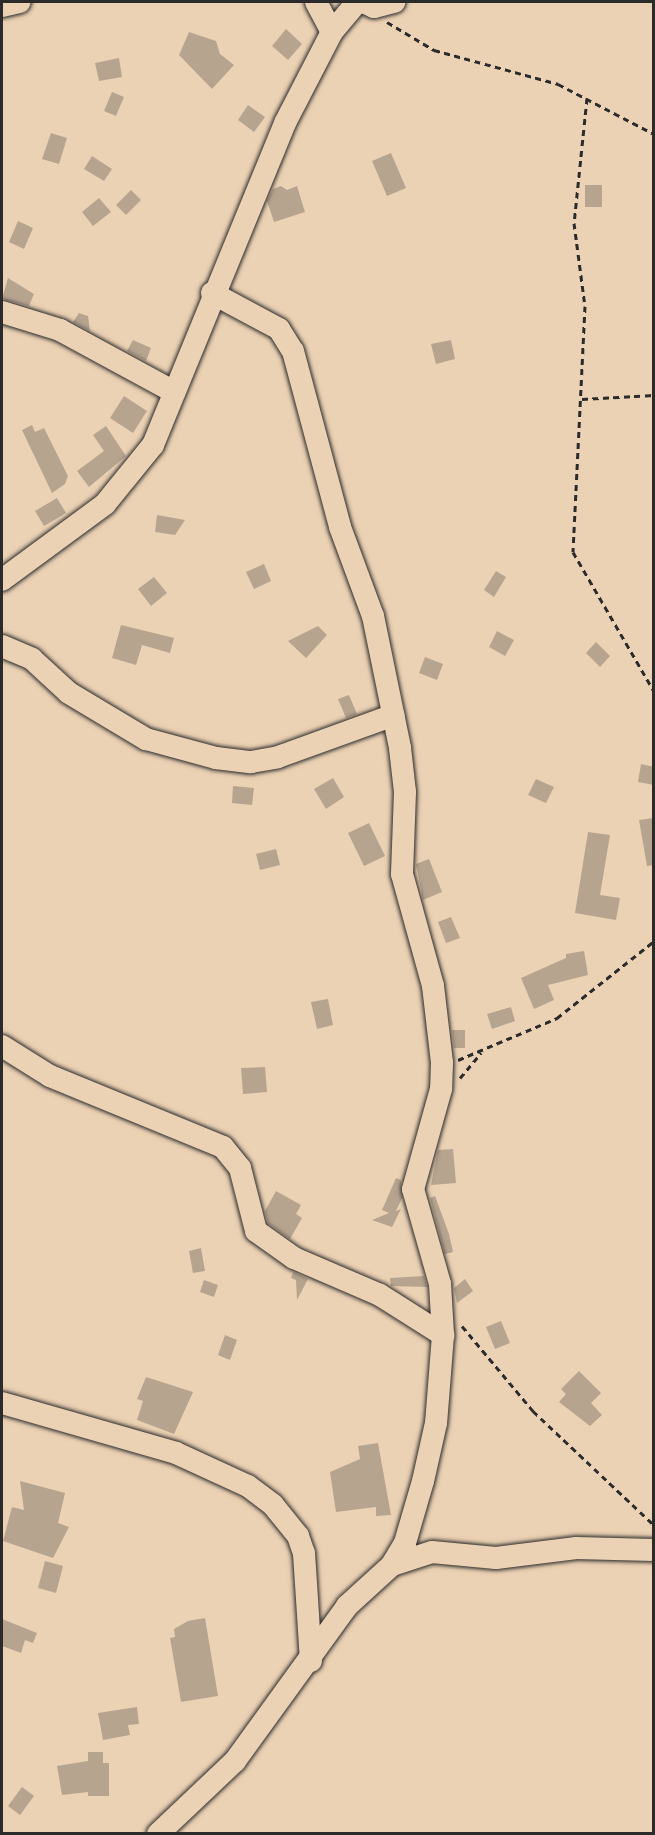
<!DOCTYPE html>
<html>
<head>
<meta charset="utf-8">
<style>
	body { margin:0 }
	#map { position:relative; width:655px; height:1835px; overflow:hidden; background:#ecd2b4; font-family:Itim,sans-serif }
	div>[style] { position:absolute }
	.building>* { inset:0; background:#b6a48f }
	.path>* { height:3px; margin-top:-1.5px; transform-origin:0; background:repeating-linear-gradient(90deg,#2b2b2b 0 6px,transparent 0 10.5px) }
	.roads { filter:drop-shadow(0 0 2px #2b2b2b) drop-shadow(0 0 2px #2b2b2b) }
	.minor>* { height:22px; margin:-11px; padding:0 11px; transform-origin:11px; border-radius:11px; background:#ecd2b4 }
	span { translate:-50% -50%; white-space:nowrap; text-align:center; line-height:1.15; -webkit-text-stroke:6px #ecd2b4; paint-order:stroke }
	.frame { position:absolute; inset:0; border:3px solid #2b2b2b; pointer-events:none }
</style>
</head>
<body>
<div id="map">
	<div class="building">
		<i style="clip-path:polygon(286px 29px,302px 44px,288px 60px,272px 46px)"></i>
		<i style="clip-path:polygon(189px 32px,216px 41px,220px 54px,234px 65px,212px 89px,179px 55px)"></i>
		<i style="clip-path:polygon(119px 58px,122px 77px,99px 81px,95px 63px)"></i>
		<i style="clip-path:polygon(112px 92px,124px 97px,116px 116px,104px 111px)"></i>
		<i style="clip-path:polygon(248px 105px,265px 117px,254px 132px,238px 120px)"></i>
		<i style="clip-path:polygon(51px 133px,67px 138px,59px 164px,42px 159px)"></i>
		<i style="clip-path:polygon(391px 153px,406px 188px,387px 196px,372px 161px)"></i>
		<i style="clip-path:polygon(92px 156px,112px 169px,104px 181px,84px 169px)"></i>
		<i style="clip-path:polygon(585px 185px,602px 185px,602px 207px,585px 207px)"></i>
		<i style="clip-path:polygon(281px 186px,287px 190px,297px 186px,305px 212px,274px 222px,267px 201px,273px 189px)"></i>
		<i style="clip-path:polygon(131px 190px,141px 200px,126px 215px,116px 205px)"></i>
		<i style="clip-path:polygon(99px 198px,111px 212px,93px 226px,82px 212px)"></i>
		<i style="clip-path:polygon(18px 221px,33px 228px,24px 249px,9px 242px)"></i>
		<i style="clip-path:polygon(8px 278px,34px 294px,29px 306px,2px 299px)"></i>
		<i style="clip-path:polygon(79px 313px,88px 316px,90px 331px,73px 322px)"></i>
		<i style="clip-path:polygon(133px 340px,151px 348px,146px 361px,127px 351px)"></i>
		<i style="clip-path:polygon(451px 340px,455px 359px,436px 364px,431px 344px)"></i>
		<i style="clip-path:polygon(124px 396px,147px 411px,133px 433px,110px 418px)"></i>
		<i style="clip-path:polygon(32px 425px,35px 432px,44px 428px,68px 476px,65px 484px,52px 493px,22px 430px)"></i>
		<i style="clip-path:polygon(106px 426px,126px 456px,89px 487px,77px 471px,104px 451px,93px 435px)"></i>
		<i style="clip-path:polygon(57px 498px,66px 513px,44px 526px,35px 511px)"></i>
		<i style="clip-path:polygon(157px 515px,185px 520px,175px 535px,155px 532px)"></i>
		<i style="clip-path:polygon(264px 564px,271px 581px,254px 589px,246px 572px)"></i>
		<i style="clip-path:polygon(496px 571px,506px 577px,494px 597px,484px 590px)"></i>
		<i style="clip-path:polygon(154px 577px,167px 593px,151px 606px,138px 589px)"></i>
		<i style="clip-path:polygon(121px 625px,174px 638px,170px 653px,142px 645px,136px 665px,112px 658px)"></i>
		<i style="clip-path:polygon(318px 626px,327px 635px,306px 658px,288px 641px)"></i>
		<i style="clip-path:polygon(497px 631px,514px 640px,505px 656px,489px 647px)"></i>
		<i style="clip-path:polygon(596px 642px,610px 656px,600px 667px,586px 653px)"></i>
		<i style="clip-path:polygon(425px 657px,443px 664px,437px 680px,419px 673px)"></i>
		<i style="clip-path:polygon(349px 695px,357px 714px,346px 718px,338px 699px)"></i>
		<i style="clip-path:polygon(641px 764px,654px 767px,654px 785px,638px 782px)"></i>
		<i style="clip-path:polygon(333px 778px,344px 797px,326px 809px,314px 789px)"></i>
		<i style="clip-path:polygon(536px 779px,554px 787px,546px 803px,528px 795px)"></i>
		<i style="clip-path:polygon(233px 786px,254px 788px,252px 805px,232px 803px)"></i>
		<i style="clip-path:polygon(654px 818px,654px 865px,647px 866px,639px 820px)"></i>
		<i style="clip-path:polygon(369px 823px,385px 856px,364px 866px,348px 833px)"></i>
		<i style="clip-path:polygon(588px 832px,610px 835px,600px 895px,620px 898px,616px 920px,575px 913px)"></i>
		<i style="clip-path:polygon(276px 849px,280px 865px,260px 870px,256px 854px)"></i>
		<i style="clip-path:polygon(429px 859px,442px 892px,423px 900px,416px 864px)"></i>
		<i style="clip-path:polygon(451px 917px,460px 938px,446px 943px,438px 922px)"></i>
		<i style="clip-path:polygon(584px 951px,588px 975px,548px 985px,554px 1000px,534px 1009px,521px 978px,566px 958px,566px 954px)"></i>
		<i style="clip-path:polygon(328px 999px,333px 1025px,317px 1029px,311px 1002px)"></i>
		<i style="clip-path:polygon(511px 1007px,515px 1021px,492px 1029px,487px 1014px)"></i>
		<i style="clip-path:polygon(452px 1030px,465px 1030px,465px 1048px,454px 1048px)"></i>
		<i style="clip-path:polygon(265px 1067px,267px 1092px,243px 1094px,241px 1068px)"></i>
		<i style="clip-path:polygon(453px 1149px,456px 1183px,431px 1185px,438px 1150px)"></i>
		<i style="clip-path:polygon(396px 1178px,401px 1180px,402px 1198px,396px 1211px,401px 1209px,392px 1227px,372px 1220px,389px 1213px,382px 1210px)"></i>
		<i style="clip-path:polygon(276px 1191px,301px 1205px,296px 1214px,302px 1218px,290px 1239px,268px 1223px,265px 1211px)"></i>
		<i style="clip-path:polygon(435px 1196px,449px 1234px,453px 1252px,445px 1254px,430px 1198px)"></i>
		<i style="clip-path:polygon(201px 1248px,205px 1271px,193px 1273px,189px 1251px)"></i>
		<i style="clip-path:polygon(293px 1272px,308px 1279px,297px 1300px,296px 1280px,291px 1278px)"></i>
		<i style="clip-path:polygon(424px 1276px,427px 1287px,391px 1286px,390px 1278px)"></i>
		<i style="clip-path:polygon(465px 1279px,473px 1291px,457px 1303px,454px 1288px)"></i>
		<i style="clip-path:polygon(204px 1280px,218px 1285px,214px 1297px,200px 1292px)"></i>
		<i style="clip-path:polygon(501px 1321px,510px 1343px,495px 1349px,486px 1327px)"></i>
		<i style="clip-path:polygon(225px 1335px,237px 1340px,230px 1360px,218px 1355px)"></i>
		<i style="clip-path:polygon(579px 1371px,601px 1393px,591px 1403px,602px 1415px,590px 1426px,559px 1402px,566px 1394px,561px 1389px)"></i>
		<i style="clip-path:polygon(146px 1377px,193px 1392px,174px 1434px,137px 1420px,143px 1401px,137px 1399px)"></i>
		<i style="clip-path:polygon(378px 1443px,391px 1515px,376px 1516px,376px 1507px,336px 1512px,330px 1472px,360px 1459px,358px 1446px)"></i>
		<i style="clip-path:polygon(20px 1481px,65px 1493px,58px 1523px,69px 1527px,53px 1558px,3px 1541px,12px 1507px,24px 1510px)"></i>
		<i style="clip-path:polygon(45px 1561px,63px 1566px,56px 1593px,38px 1588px)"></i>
		<i style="clip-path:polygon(205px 1618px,218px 1696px,181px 1702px,170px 1638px,175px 1637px,174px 1629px,188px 1621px)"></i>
		<i style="clip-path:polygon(2px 1619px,37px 1633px,33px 1643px,25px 1640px,21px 1653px,2px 1646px)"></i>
		<i style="clip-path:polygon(137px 1707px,139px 1724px,128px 1725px,130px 1735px,103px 1740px,98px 1713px)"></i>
		<i style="clip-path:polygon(88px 1752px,103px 1752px,103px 1763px,109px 1763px,109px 1796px,88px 1796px,88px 1792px,62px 1795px,57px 1766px,88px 1761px)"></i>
		<i style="clip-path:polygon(22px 1787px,34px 1796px,20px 1815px,8px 1806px)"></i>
	</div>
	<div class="path">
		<i style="left:387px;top:22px;width:55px;rotate:30.8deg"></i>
		<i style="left:434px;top:50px;width:129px;rotate:15.3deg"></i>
		<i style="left:558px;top:84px;width:108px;rotate:27.5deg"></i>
		<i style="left:587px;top:98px;width:126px;rotate:95.9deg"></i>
		<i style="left:574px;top:223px;width:84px;rotate:82.5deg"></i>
		<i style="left:585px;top:306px;width:246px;rotate:92.8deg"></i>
		<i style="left:573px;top:552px;width:161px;rotate:59.8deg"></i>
		<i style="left:582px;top:399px;width:72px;rotate:-3.2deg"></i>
		<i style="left:458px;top:1060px;width:108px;rotate:-23deg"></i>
		<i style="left:557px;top:1018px;width:124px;rotate:-38.4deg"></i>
		<i style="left:460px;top:1078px;width:33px;rotate:-50deg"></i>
		<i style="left:462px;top:1326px;width:111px;rotate:50.1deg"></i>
		<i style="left:533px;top:1411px;width:166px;rotate:43.3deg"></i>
	</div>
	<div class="roads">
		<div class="minor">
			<i style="left:316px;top:2px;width:34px;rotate:62deg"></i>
			<i style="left:363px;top:2px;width:12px;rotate:24deg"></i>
			<i style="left:374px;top:7px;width:21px;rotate:-14deg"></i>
			<i style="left:2px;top:6px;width:18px;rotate:-13deg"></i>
			<i style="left:212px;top:293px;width:76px;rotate:28.2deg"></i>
			<i style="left:279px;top:329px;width:26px;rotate:58deg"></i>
			<i style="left:293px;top:351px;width:182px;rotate:75deg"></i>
			<i style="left:340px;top:527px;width:95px;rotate:69.7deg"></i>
			<i style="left:373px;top:616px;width:135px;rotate:78.4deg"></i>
			<i style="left:400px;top:748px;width:44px;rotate:83.5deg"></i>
			<i style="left:405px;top:792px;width:82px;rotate:92.1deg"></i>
			<i style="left:402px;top:874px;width:116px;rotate:74.5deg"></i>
			<i style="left:433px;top:986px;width:78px;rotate:83.3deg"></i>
			<i style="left:442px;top:1063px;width:26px;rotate:92deg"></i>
			<i style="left:441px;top:1089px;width:104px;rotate:105.6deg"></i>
			<i style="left:413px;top:1189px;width:99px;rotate:74.1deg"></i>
			<i style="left:440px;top:1284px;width:51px;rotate:86.6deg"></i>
			<i style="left:443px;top:1335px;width:88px;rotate:94.5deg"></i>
			<i style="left:436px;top:1423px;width:59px;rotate:102.6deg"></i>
			<i style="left:423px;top:1481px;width:65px;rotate:106.2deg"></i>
			<i style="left:405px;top:1543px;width:26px;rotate:121deg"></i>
			<i style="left:2px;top:312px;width:61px;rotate:17.2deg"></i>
			<i style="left:60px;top:330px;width:130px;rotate:28.5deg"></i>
			<i style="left:2px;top:580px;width:128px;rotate:-36.4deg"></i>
			<i style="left:105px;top:504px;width:76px;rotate:-50.9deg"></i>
			<i style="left:153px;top:445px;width:348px;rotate:-67.7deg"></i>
			<i style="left:285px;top:123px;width:102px;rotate:-62.7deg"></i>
			<i style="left:332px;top:32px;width:39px;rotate:-50deg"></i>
			<i style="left:2px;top:646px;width:33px;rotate:23deg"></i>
			<i style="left:32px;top:659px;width:50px;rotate:42.6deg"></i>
			<i style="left:69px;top:693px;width:90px;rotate:30.9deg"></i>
			<i style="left:146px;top:739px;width:73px;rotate:15.2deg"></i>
			<i style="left:216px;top:758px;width:35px;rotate:7deg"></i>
			<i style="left:251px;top:762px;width:27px;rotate:-10deg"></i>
			<i style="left:278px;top:757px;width:123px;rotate:-19.9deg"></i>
			<i style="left:2px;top:1046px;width:57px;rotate:32deg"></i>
			<i style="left:50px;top:1076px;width:187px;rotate:22.3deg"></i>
			<i style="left:223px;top:1147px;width:27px;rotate:51deg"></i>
			<i style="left:240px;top:1168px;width:65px;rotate:75.7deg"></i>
			<i style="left:256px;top:1231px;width:47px;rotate:35.4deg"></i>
			<i style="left:294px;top:1258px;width:94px;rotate:23.3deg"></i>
			<i style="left:380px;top:1295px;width:75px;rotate:32.4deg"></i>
			<i style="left:2px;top:1403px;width:181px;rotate:16deg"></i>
			<i style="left:176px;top:1453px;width:79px;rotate:24.6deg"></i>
			<i style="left:248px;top:1486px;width:31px;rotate:37deg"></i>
			<i style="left:273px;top:1505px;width:40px;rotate:51deg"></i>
			<i style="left:298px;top:1536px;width:18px;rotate:71deg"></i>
			<i style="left:304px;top:1553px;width:108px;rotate:86.3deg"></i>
			<i style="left:158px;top:1834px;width:106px;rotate:-43.5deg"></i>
			<i style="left:235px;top:1761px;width:191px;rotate:-54.1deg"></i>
			<i style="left:347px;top:1606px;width:61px;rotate:-42.3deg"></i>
			<i style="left:392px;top:1565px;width:42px;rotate:-18deg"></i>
			<i style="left:432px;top:1552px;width:64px;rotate:5.4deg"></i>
			<i style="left:496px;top:1558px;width:81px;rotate:-7.1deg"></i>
			<i style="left:576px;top:1548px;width:78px;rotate:1.5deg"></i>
		</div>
	</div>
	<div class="frame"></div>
</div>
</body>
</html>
